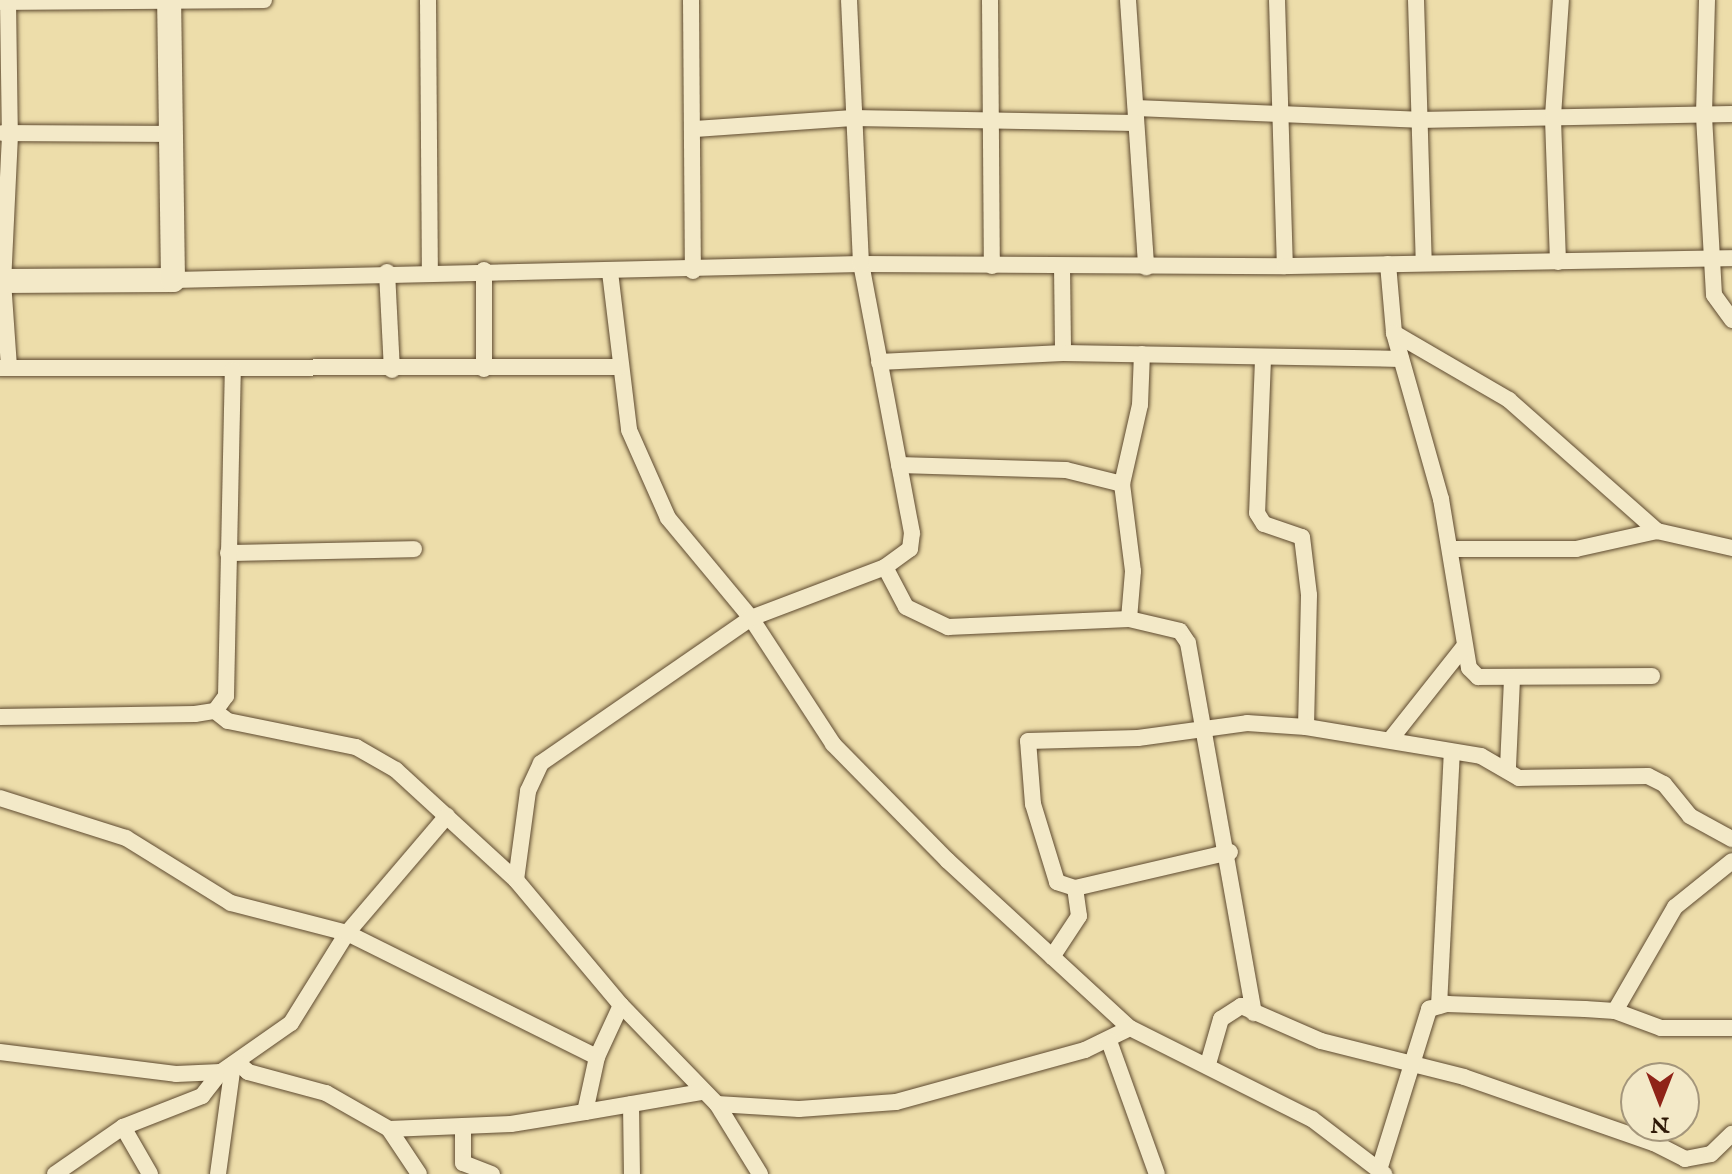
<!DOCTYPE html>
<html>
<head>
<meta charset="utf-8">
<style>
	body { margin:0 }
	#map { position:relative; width:1732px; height:1174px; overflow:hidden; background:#edddaa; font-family:"IM FELL English",serif }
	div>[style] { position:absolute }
	.roads { filter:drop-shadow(0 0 2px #5e4a30) drop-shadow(0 0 2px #5e4a30) }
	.street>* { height:16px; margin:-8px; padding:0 8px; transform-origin:8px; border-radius:8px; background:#f3e9c8 }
	.secondary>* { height:24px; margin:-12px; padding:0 12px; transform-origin:12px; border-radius:12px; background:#f3e9c8 }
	span { translate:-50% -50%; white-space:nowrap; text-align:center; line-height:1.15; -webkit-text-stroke:7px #f3e9c8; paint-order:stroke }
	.north { position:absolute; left:1620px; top:1062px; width:80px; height:80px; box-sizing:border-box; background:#f3e9c8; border:2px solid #a4967b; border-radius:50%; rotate:180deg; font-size:22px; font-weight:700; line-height:32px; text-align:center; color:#2e1907 }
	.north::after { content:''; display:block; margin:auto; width:28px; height:36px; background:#8f2418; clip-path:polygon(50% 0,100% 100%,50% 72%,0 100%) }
</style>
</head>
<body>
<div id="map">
	<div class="roads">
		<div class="street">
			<i style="left:8px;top:0;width:135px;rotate:89.2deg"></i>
			<i style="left:10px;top:135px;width:146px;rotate:92.7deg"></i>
			<i style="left:3px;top:281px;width:86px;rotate:86deg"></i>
			<i style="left:428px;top:0;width:272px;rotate:89.6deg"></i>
			<i style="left:691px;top:0;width:271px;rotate:89.6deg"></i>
			<i style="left:990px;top:0;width:266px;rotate:89.6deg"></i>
			<i style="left:1128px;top:0;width:268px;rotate:86.1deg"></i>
			<i style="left:1277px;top:0;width:266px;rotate:88.3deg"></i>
			<i style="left:1416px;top:0;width:263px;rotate:88.3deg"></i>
			<i style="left:1707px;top:0;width:116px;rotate:91.5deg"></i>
			<i style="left:1704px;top:116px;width:179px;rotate:86.8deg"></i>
			<i style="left:1714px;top:295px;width:31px;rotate:54deg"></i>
			<i style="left:0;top:2px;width:264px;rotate:-0.4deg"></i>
			<i style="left:1136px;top:108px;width:282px;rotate:2.4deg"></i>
			<i style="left:1418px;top:120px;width:314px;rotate:-1.1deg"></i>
			<i style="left:695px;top:129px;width:158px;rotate:-4deg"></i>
			<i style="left:853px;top:118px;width:282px;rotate:1deg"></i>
			<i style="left:3px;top:133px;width:170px;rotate:0.3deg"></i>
			<i style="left:1558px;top:262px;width:146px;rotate:-92deg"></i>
			<i style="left:1553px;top:116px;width:116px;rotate:-86.1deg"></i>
			<i style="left:1388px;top:264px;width:69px;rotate:85deg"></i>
			<i style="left:1394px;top:333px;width:173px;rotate:74.2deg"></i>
			<i style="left:1441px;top:499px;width:171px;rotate:80.6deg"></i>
			<i style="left:1469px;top:668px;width:13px;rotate:45deg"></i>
			<i style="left:1478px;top:677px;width:174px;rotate:-0.3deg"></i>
			<i style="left:1062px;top:266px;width:87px;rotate:89.3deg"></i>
			<i style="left:387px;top:272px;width:98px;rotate:87.1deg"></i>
			<i style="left:610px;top:272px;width:159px;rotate:83.1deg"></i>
			<i style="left:629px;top:430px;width:96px;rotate:66.1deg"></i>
			<i style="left:668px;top:518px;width:130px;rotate:50.3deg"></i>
			<i style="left:751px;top:618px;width:150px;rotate:56.9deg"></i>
			<i style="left:833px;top:744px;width:163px;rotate:45.5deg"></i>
			<i style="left:947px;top:860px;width:248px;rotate:42.6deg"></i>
			<i style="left:1130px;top:1028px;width:203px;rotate:26.6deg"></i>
			<i style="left:1312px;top:1119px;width:91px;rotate:37.4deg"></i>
			<i style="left:173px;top:280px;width:688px;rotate:-1.33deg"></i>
			<i style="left:861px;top:264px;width:424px;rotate:0.3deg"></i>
			<i style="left:1285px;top:266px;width:447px;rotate:-1deg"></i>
			<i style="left:1394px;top:333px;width:133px;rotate:30.2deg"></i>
			<i style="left:1509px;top:400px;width:198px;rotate:41.5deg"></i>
			<i style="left:1657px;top:531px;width:77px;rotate:12.8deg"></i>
			<i style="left:1263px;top:359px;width:154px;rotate:92.2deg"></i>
			<i style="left:1257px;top:513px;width:13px;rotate:58deg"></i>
			<i style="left:1264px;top:524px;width:40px;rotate:18.9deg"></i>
			<i style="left:1302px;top:537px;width:58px;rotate:83.1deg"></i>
			<i style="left:1309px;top:595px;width:132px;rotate:91.3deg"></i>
			<i style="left:879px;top:362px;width:184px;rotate:-2.8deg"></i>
			<i style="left:1063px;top:353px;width:338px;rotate:1deg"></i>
			<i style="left:0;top:368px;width:618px;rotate:-0.09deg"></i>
			<i style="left:484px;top:369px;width:99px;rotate:-90deg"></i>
			<i style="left:899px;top:465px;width:167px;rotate:1.7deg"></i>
			<i style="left:1066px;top:470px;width:58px;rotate:14deg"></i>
			<i style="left:1452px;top:549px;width:124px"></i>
			<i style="left:1576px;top:549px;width:83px;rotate:-12.5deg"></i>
			<i style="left:228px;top:553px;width:186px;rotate:-1.2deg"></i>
			<i style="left:885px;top:567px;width:45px;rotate:62.3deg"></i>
			<i style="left:906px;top:607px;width:47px;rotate:25.5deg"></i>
			<i style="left:948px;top:627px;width:181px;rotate:-2.5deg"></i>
			<i style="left:1129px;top:619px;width:48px;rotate:-85.2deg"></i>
			<i style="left:1133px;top:571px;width:88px;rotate:-97.2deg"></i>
			<i style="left:1122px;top:484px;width:81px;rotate:-77.2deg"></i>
			<i style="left:1140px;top:405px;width:51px;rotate:-87.8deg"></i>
			<i style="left:1129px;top:619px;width:52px;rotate:13.2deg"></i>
			<i style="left:1180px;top:631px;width:14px;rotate:56deg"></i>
			<i style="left:1188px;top:643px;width:376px;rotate:79.9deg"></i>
			<i style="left:215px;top:711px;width:16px;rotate:38deg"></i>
			<i style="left:228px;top:721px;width:131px;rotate:11.5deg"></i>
			<i style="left:356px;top:747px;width:46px;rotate:29.9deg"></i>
			<i style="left:396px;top:770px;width:163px;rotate:42.5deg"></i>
			<i style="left:516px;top:880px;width:163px;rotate:50deg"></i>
			<i style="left:621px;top:1005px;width:138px;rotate:45.9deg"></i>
			<i style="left:717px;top:1104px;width:82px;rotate:3.5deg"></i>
			<i style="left:799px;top:1109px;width:97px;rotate:-4.1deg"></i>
			<i style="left:896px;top:1102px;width:196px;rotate:-15.4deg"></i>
			<i style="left:1085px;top:1050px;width:50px;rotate:-26.1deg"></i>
			<i style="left:0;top:717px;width:195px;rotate:-0.9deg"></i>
			<i style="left:195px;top:714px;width:20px;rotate:-9deg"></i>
			<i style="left:215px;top:711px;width:19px;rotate:-54deg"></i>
			<i style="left:226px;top:696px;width:326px;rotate:-88.8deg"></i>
			<i style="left:1390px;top:740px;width:117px;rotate:-51.6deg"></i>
			<i style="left:1508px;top:767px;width:89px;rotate:-87.4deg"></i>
			<i style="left:0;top:798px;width:132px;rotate:17.6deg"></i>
			<i style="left:126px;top:838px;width:123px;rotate:31.8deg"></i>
			<i style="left:231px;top:903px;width:120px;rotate:14.5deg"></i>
			<i style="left:347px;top:933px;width:279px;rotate:26.4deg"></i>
			<i style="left:1230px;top:852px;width:159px;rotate:166.9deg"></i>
			<i style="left:1075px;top:888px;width:19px;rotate:-162deg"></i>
			<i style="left:1057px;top:882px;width:82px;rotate:-107.1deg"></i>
			<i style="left:1033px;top:804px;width:63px;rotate:-94.5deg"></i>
			<i style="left:1028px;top:741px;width:110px;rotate:-1.6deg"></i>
			<i style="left:1138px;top:738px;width:110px;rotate:-7.8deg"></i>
			<i style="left:1247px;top:723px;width:59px;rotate:3.9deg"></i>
			<i style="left:1306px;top:727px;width:177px;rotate:9.4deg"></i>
			<i style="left:1481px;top:756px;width:44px;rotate:30.1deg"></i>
			<i style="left:1519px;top:778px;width:129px;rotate:-0.9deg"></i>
			<i style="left:1648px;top:776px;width:18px;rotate:27deg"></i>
			<i style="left:1664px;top:784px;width:41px;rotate:50.9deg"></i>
			<i style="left:1690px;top:816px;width:48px;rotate:28.7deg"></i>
			<i style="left:516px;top:880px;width:90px;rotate:-82.3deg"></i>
			<i style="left:528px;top:791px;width:31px;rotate:-65deg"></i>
			<i style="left:541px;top:763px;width:255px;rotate:-34.6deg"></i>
			<i style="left:751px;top:618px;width:143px;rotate:-20.8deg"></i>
			<i style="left:885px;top:567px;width:31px;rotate:-36deg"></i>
			<i style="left:910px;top:549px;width:16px;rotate:-83deg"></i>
			<i style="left:912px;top:533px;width:274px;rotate:-100.7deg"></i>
			<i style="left:861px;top:264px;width:264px;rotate:-92.6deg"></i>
			<i style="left:1052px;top:957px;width:49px;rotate:-56.6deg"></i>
			<i style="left:1079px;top:916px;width:28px;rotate:-98deg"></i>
			<i style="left:1439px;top:1006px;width:254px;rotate:-87.1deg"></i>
			<i style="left:1615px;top:1011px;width:120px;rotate:-60deg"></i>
			<i style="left:1675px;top:907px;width:73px;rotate:-38.9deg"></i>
			<i style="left:1109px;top:1041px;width:141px;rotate:70.2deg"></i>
			<i style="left:0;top:1052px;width:177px;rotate:7.1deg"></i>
			<i style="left:176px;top:1074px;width:45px;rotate:-2.5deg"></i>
			<i style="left:221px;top:1072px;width:85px;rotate:-35deg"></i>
			<i style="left:291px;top:1023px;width:106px;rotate:-58.1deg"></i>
			<i style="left:347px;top:933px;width:154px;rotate:-49.5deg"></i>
			<i style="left:237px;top:1062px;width:15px;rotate:42deg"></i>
			<i style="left:248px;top:1072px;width:81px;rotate:15.1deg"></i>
			<i style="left:326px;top:1093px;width:73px;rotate:29.7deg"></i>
			<i style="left:389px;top:1129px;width:122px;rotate:-2.3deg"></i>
			<i style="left:511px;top:1124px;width:75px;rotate:-9.2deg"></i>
			<i style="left:585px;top:1112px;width:56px;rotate:-77.7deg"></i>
			<i style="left:597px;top:1057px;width:57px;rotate:-65.2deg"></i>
			<i style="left:1208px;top:1064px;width:47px;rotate:-73.9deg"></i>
			<i style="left:1221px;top:1019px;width:24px;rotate:-33deg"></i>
			<i style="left:1241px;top:1006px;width:87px;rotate:23.6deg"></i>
			<i style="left:1321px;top:1041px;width:147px;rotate:14.1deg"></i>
			<i style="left:1464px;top:1077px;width:201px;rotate:19.2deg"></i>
			<i style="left:1654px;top:1143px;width:35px;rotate:27deg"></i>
			<i style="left:1685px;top:1159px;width:26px;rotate:-11deg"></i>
			<i style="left:1711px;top:1154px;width:29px;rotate:-44deg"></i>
			<i style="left:631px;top:1104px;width:70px;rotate:89.2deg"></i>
			<i style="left:717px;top:1104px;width:82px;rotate:58.4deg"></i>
			<i style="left:585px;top:1112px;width:119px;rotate:-9.7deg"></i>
			<i style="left:123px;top:1127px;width:54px;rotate:60.1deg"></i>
			<i style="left:463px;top:1128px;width:35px;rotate:90deg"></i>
			<i style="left:463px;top:1163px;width:31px;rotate:21deg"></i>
			<i style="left:389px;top:1129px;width:54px;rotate:56.3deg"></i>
			<i style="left:1379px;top:1170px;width:169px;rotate:-72.7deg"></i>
			<i style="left:1429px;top:1009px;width:19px;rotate:-16deg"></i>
			<i style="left:1447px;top:1004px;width:138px;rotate:2.1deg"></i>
			<i style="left:1585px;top:1009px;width:30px;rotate:4deg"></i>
			<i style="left:1615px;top:1011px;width:49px;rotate:20.3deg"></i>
			<i style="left:1661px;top:1028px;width:71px"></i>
			<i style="left:55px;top:1174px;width:83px;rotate:-34.7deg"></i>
			<i style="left:123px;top:1127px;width:85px;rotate:-21.4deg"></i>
			<i style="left:202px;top:1096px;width:31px;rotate:-52deg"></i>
			<i style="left:218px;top:1174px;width:111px;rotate:-82.2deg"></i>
		</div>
		<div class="secondary">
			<i style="left:0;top:281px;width:173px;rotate:-0.3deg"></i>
			<i style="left:173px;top:280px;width:280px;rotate:-90.8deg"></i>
		</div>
	</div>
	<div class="north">N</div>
</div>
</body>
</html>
